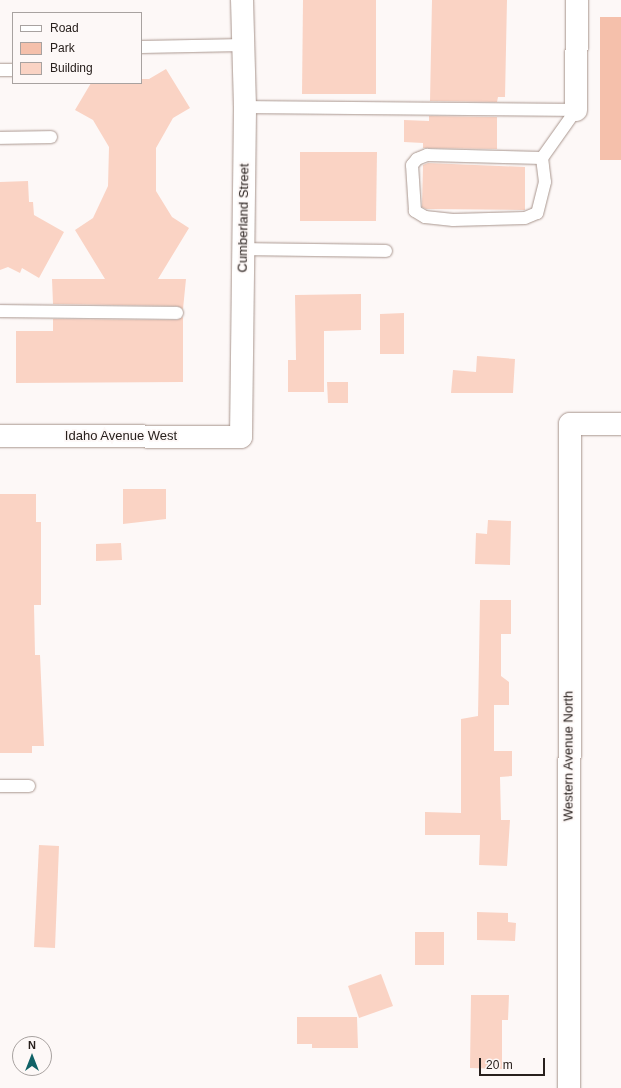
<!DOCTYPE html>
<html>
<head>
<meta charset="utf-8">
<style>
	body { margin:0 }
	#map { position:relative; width:621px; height:1088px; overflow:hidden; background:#fdf8f7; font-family:Arial,sans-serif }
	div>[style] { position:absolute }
	.green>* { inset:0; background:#f5c0ab }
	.building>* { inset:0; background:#fad3c4 }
	.roads { filter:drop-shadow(0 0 1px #a9968e) drop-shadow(0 0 1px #a9968e) }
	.service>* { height:12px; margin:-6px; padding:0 6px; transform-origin:6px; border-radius:6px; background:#fff }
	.minor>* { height:22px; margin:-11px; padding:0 11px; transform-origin:11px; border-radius:11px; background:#fff }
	span { translate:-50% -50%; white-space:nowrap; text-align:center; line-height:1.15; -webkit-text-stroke:3.5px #fdf8f7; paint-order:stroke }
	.street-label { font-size:13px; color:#28201d }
	.legend { position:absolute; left:12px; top:12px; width:130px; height:72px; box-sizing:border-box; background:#fdf8f7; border:1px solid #a8a2a0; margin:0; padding:5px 7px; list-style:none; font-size:12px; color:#28201d }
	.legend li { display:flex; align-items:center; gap:8px; height:20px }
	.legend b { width:20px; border:1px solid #a8a2a0 }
	.north { position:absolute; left:12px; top:1036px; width:40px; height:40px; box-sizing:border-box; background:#fdf8f7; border:1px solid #a8a2a0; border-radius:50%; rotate:0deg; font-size:11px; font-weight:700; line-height:16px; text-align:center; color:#28201d }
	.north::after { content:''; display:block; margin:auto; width:14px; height:18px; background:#116267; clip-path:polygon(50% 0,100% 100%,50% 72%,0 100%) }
	.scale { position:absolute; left:479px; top:1058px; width:66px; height:18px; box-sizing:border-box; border:2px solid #28201d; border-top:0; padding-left:5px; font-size:12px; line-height:14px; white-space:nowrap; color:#28201d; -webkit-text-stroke:3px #fdf8f7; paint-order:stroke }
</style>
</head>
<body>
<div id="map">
	<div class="green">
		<i style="clip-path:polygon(600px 17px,621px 17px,621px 160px,600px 160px)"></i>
	</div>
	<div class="building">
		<i style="clip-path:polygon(303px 0,376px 0,376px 94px,302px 94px)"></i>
		<i style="clip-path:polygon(432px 0,507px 0,505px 97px,498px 97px,497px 102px,430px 101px)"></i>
		<i style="clip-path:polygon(166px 69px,190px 108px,173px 118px,156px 148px,156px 191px,172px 217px,189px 228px,158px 279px,186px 279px,183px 309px,177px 306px,53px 304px,52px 279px,105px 279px,75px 230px,93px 218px,108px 186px,109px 147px,93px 120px,75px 110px,91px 83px,141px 83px,141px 79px,149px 79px)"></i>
		<i style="clip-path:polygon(429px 116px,497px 117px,497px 149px,423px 148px,423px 143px,404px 142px,404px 120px,429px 121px)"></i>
		<i style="clip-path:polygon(300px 152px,377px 152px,376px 221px,300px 221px)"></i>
		<i style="clip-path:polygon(428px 163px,525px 167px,525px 210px,426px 209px,422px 207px,423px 165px)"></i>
		<i style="clip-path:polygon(28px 181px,29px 202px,33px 202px,34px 215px,64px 232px,39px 278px,22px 268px,20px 273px,8px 267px,0 270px,0 182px)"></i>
		<i style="clip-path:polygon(361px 294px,361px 330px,324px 331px,324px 392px,288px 392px,288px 360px,296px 360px,295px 295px)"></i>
		<i style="clip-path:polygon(404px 313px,404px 354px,380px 354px,380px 314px)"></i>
		<i style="clip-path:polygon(183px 317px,183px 382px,16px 383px,16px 331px,53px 331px,53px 319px,177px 320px)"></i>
		<i style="clip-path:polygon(477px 356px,515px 359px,513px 393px,451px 393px,453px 370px,476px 372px)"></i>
		<i style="clip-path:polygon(327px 382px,348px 382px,348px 403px,328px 403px)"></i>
		<i style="clip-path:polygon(123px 489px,166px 489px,166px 519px,123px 524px)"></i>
		<i style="clip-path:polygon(0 494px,36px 494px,36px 522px,41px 522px,41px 605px,34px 605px,35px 655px,40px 655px,44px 746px,32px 746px,32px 753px,0 753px)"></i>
		<i style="clip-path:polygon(488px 520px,511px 521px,510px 565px,475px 564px,476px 533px,487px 534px)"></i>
		<i style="clip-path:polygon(121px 543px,122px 560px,96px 561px,96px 544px)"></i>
		<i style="clip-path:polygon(480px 600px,511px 600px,511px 634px,501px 634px,501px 676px,509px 682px,509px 705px,494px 705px,494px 751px,512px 751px,512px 776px,500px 777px,501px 820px,510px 820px,507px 866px,479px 865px,480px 835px,425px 835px,425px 812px,461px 813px,461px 719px,478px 716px)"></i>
		<i style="clip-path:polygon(39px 845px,59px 846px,55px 948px,34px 947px)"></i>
		<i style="clip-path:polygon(477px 912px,508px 913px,508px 922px,516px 923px,515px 941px,477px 940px)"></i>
		<i style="clip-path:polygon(415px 932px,444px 932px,444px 965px,415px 965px)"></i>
		<i style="clip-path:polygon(381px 974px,393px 1006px,359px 1018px,348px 986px)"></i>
		<i style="clip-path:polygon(471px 995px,509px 995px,508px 1020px,502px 1020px,502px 1069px,470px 1068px)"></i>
		<i style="clip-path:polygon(297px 1017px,357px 1017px,358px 1048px,312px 1048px,312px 1044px,297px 1044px)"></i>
	</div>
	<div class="roads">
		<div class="service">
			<i style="left:141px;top:47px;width:103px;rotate:-1.1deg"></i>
			<i style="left:0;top:70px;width:13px"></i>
			<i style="left:245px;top:107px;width:331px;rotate:0.5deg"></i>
			<i style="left:0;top:138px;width:51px;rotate:-1.1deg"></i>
			<i style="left:542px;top:158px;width:24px;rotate:83deg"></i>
			<i style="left:545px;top:182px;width:32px;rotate:104deg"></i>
			<i style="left:537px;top:213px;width:13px;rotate:157deg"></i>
			<i style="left:525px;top:218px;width:72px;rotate:178.4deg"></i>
			<i style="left:453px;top:220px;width:28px;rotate:-174deg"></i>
			<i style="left:425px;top:217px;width:12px;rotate:-149deg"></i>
			<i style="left:415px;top:211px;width:46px;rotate:-93.7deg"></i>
			<i style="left:412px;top:165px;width:8px;rotate:-50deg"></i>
			<i style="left:417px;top:159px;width:11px;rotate:-22deg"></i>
			<i style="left:427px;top:155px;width:115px;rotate:1.5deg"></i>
			<i style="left:542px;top:158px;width:59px;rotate:-54.7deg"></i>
			<i style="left:243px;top:249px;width:143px;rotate:0.8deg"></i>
			<i style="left:0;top:311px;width:177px;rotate:0.6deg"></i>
			<i style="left:0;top:786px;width:29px"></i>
		</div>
		<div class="minor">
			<i style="left:576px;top:110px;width:110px;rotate:-89.5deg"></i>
			<i style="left:0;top:436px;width:241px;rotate:0.2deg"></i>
			<i style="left:241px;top:437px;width:330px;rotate:-89.3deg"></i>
			<i style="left:245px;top:107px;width:107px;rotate:-91.6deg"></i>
			<i style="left:569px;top:1088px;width:664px;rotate:-89.91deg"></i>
			<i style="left:570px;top:424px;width:51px"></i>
		</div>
	</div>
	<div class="street-label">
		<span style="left:244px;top:218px;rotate:-89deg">Cumberland Street</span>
		<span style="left:121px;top:436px">Idaho Avenue West</span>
		<span style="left:569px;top:756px;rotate:-90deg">Western Avenue North</span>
	</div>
	<ul class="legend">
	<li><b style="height:5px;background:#fff"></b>Road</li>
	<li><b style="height:11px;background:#f5c0ab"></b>Park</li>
	<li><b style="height:11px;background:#fad3c4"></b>Building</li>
	</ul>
	<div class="north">N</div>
	<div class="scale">20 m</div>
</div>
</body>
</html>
